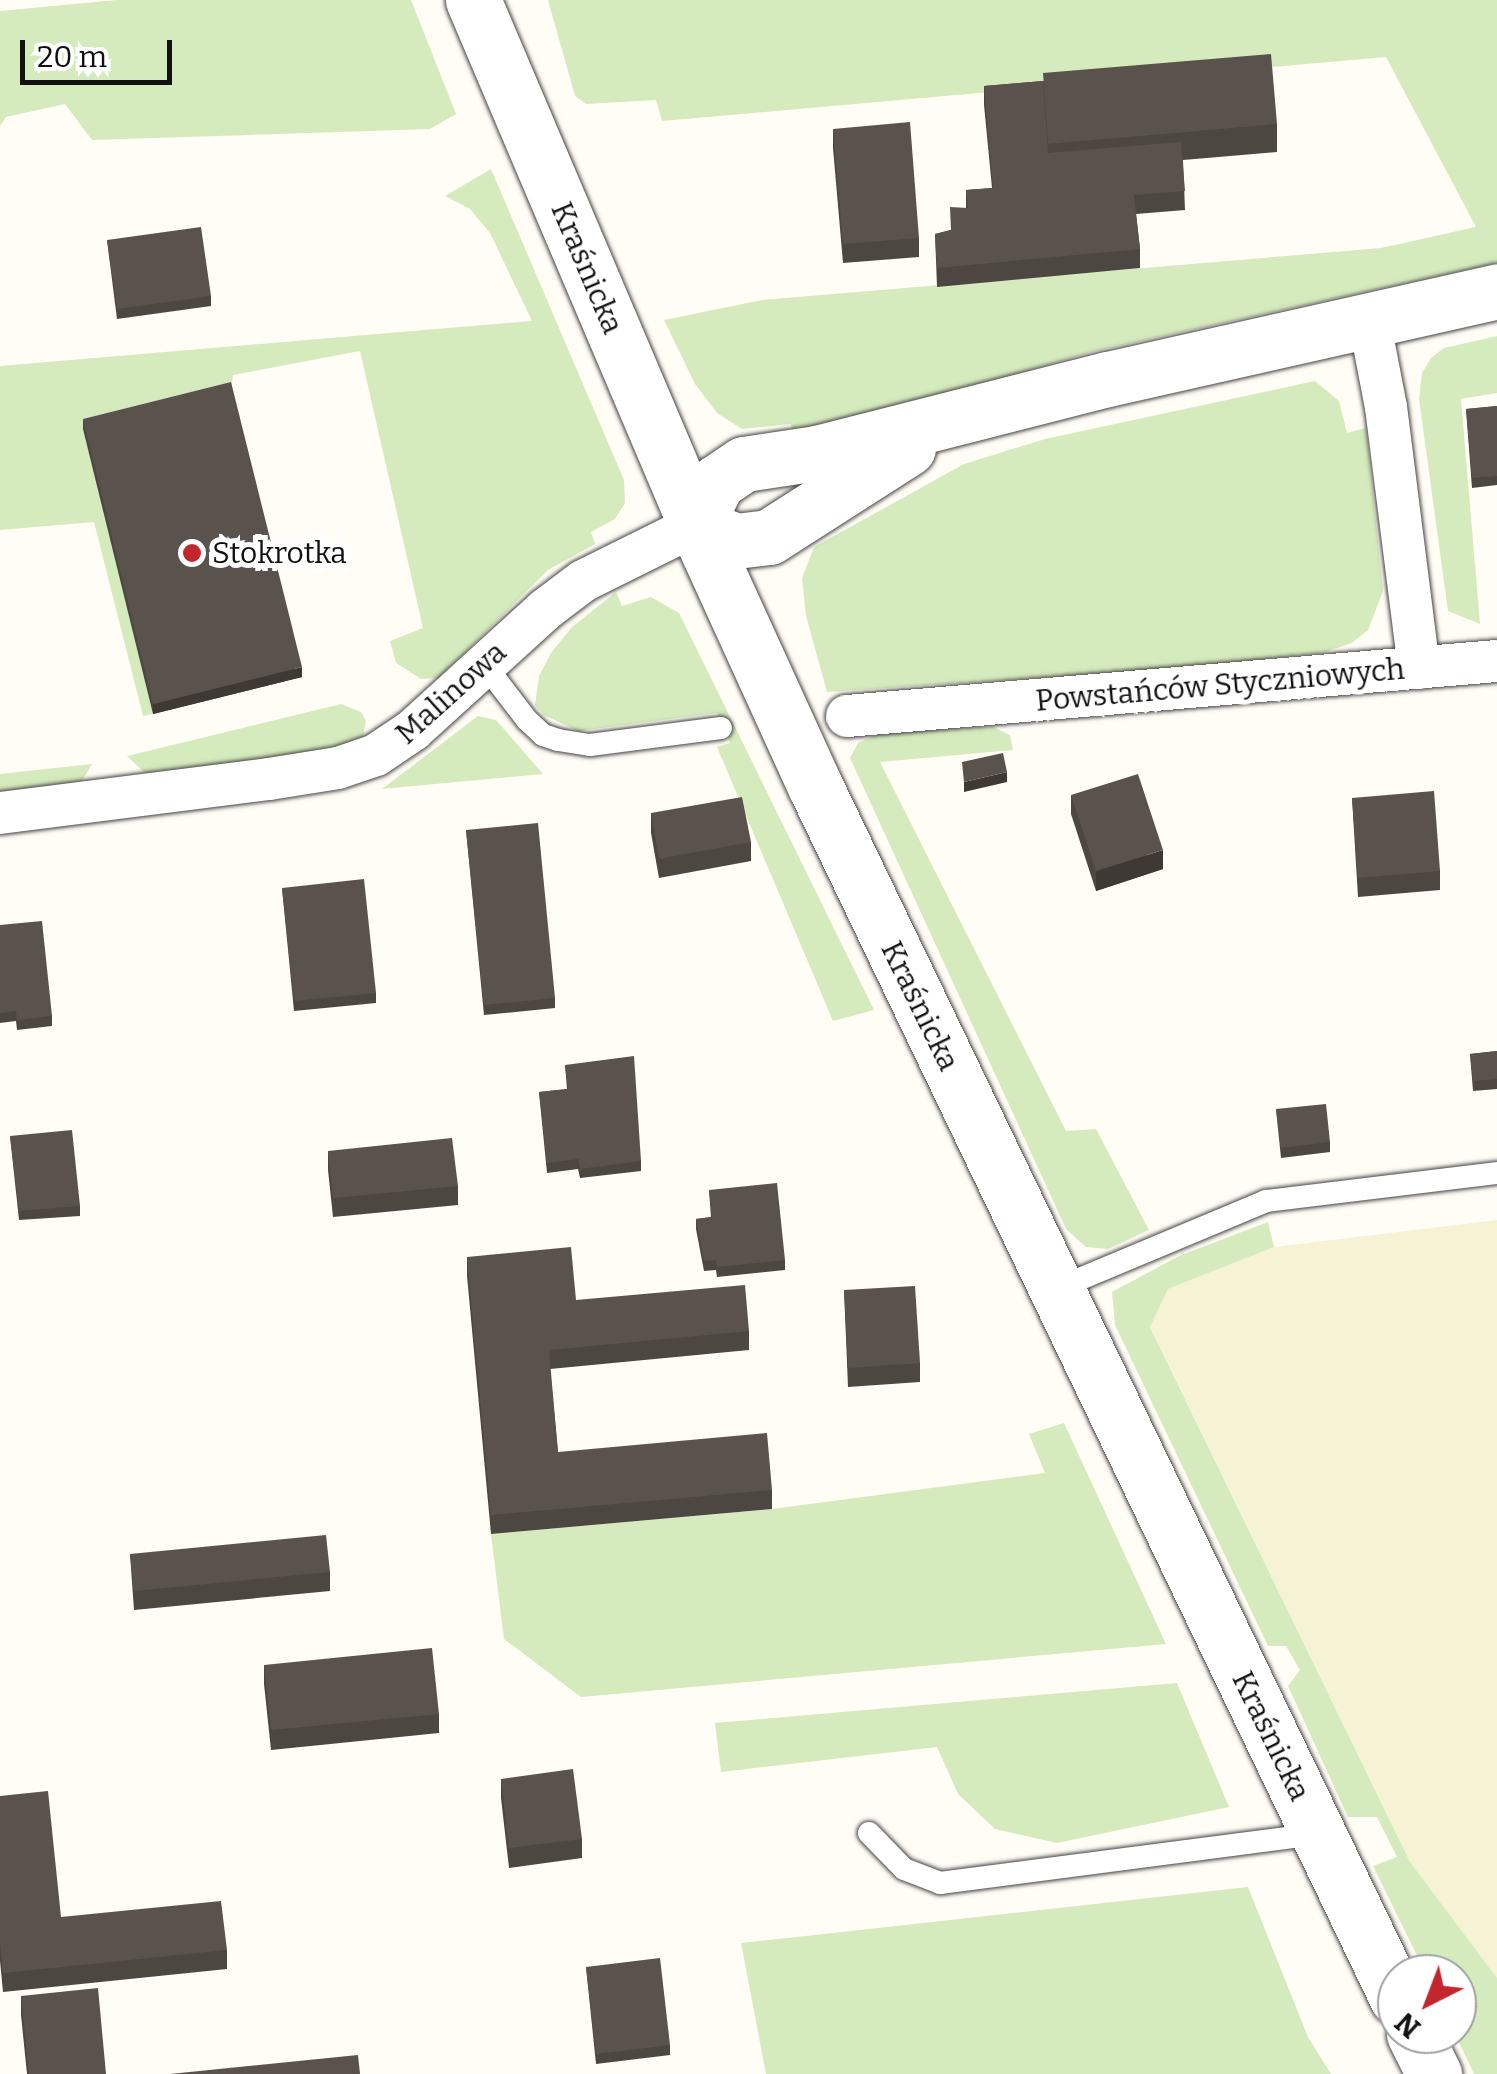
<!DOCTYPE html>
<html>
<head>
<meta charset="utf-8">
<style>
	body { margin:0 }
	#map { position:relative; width:1497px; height:2074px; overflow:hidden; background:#fffdf5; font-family:Bitter,serif }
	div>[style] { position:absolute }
	.farmland>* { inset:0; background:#f6f3d4 }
	.green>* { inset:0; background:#d5ebbd }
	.roads { filter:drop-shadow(0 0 2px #444) drop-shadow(0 0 2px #444) }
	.service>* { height:22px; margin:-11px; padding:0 11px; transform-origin:11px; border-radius:11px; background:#fff }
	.minor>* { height:42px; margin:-21px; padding:0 21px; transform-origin:21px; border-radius:21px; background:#fff }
	.tertiary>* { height:55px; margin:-27.5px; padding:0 27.5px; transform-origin:27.5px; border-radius:27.5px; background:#fff }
	.wall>* { inset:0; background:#4d4742 }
	.shaded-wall>* { inset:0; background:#3f3936 }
	.building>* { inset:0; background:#5a524d }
	.dots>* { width:28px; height:28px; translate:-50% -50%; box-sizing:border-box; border:5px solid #fff; border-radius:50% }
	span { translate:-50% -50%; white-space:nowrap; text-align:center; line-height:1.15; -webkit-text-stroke:10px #fff; paint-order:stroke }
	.street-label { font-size:30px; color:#111 }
	.poi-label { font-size:30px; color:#111 }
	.left { translate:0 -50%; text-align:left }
	.north { position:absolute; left:1377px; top:1954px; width:100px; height:100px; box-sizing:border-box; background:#fff; border:2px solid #a0a0a0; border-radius:50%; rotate:222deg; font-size:28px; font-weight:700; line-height:40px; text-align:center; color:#111 }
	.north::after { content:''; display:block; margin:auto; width:35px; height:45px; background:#c4262e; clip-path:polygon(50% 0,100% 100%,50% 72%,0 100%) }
	.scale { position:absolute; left:20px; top:40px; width:152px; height:45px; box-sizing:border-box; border:5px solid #111; border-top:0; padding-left:12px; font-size:30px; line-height:35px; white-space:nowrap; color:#111; -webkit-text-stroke:8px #fff; paint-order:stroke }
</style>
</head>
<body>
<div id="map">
	<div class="farmland">
		<i style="clip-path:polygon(1497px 1220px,1497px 1978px,1410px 1862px,1150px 1326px,1168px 1289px,1274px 1247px)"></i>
	</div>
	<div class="green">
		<i style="clip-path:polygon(117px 0,411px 0,456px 114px,430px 129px,92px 140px,65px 104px,6px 117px,0 126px,0 11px)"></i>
		<i style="clip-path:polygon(548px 0,1497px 0,1497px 263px,1091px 352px,795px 440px,791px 424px,742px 429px,717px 413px,695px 384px,664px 320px,762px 300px,1381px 248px,1476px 227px,1386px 57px,662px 121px,656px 100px,586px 104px,575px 96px)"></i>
		<i style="clip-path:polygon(491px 169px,624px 480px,625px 503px,615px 519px,591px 532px,595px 544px,548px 570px,439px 678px,421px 679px,396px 663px,390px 641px,423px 628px,360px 351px,233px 375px,231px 392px,84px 429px,153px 714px,143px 716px,94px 522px,0 530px,0 366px,532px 321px,490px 233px,470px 209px,445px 196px)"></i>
		<i style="clip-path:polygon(1497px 336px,1497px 393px,1461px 399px,1480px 624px,1448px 611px,1419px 399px,1422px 373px,1431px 358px,1444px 348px)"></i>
		<i style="clip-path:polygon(1315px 381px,1339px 401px,1347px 433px,1366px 428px,1383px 591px,1368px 630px,1352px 643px,1322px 653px,1183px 668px,827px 692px,806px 616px,802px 578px,814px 547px,964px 464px,1045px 439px)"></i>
		<i style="clip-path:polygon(616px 592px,622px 606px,651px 597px,679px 613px,874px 1010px,833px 1021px,717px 747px,730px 743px,717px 713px,578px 731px,544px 715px,535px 705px,539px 676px,551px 653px,572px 627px)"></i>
		<i style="clip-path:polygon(341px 704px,361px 712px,366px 721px,363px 737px,355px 742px,197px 775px,146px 774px,127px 756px)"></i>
		<i style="clip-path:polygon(478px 716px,496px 720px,543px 774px,382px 789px)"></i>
		<i style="clip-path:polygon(993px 727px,1010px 735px,1013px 750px,880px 762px,1066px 1131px,1096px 1129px,1149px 1230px,1108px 1249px,1086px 1247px,1066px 1229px,850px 758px,858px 743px,884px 731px)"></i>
		<i style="clip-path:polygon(92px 764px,82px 781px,0 794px,0 774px)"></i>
		<i style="clip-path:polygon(1268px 1222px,1274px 1247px,1168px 1289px,1150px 1327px,1410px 1862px,1497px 1978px,1497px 2074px,1474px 2074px,1455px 2034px,1457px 1974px,1426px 1974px,1373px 1866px,1397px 1857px,1377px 1817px,1348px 1817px,1288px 1686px,1300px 1670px,1286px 1646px,1268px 1646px,1115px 1325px,1112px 1292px,1179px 1256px)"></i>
		<i style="clip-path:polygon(1064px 1423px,1166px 1644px,581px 1697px,504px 1639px,491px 1534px,772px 1509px,1045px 1473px,1029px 1434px)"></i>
		<i style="clip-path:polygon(1177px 1683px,1229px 1807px,1057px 1843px,995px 1829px,958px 1794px,937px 1747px,721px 1772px,715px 1723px)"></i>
		<i style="clip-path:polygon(1248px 1887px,1308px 2037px,1331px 2074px,766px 2074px,741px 1943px)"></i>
	</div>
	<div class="roads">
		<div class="service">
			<i style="left:484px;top:664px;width:71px;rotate:52.5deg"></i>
			<i style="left:527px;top:720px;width:22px;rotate:43deg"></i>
			<i style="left:543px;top:735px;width:16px;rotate:18deg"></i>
			<i style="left:558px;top:740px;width:32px;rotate:9deg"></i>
			<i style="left:590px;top:745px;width:132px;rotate:-7.4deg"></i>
			<i style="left:1056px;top:1289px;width:228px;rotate:-22.7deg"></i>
			<i style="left:1266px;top:1201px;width:233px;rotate:-6.9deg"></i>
			<i style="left:869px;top:1833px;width:50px;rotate:45.8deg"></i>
			<i style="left:904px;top:1869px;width:39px;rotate:21deg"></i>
			<i style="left:940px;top:1883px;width:381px;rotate:-7.4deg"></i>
		</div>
		<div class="minor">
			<i style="left:1369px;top:319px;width:90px;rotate:79.1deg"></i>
			<i style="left:1386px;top:407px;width:263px;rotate:82.8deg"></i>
			<i style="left:847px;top:716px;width:652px;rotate:-4.84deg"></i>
			<i style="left:0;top:813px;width:271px;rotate:-7.2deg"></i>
			<i style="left:269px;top:779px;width:70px;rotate:-9.1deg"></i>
			<i style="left:338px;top:768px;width:40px;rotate:-18.9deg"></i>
			<i style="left:376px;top:755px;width:45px;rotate:-34deg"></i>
			<i style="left:413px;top:730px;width:180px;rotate:-42.3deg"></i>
			<i style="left:546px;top:609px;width:46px;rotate:-37.1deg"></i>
			<i style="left:583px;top:581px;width:126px;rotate:-26.4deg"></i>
		</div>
		<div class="tertiary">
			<i style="left:473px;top:0;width:570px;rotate:66.99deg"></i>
			<i style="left:696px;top:525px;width:289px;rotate:65.5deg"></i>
			<i style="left:816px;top:788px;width:1342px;rotate:64.35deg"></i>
			<i style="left:696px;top:525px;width:48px;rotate:-64deg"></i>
			<i style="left:717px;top:482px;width:32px;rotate:-34deg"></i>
			<i style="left:744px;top:464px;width:74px;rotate:-8.6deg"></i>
			<i style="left:817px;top:453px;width:300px;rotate:-14.3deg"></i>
			<i style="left:1108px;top:379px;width:399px;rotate:-12.7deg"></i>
			<i style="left:696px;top:525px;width:43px;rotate:21.8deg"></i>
			<i style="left:736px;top:541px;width:33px;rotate:-7deg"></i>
			<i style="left:769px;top:537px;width:165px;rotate:-32.6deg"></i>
			<i style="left:1414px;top:2034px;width:45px;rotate:63.4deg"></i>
		</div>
	</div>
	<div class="wall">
		<i style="clip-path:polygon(1043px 81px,1277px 124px,1277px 152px,1183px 160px,1185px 210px,1136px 214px,1140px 249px,1140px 268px,937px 287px,935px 234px,951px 230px,966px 208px,966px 190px,992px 188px,984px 105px,984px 86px)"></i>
		<i style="clip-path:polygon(833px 129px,919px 238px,919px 257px,843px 263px,833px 148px)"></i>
		<i style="clip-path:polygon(107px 240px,211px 296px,211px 306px,117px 319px)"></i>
		<i style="clip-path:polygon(1497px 406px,1497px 485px,1472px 488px,1466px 409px)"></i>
		<i style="clip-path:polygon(83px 419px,302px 677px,153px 714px,83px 429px)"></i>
		<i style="clip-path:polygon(1071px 795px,1163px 869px,1096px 891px,1071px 814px)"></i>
		<i style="clip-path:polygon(1352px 798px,1440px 871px,1440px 890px,1358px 897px)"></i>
		<i style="clip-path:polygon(651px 813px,751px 842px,751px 861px,659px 878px,651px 833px)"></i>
		<i style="clip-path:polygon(466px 830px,555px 998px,555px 1008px,484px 1015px)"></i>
		<i style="clip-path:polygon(282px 888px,376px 993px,376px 1003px,294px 1011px)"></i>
		<i style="clip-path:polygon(0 925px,52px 1016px,52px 1026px,17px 1030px,16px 1021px,0 1023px)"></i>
		<i style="clip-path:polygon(1497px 1051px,1497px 1089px,1473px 1091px,1470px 1054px)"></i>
		<i style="clip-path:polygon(565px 1065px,641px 1161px,641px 1171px,580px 1178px,578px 1169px,547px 1173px,539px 1092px,567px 1089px)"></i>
		<i style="clip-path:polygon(1276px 1109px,1330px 1142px,1330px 1152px,1281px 1158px)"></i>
		<i style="clip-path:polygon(10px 1136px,80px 1206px,80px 1216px,19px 1220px)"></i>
		<i style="clip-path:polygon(328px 1151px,458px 1186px,458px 1205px,333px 1217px,328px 1170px)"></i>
		<i style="clip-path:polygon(709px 1190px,785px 1260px,785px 1270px,717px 1277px,716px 1270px,704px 1271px,696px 1229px,696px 1219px,711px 1217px)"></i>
		<i style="clip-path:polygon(467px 1257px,576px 1300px,749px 1331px,749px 1350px,550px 1369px,558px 1452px,772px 1490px,772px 1509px,491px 1534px,467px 1276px)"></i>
		<i style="clip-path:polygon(844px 1290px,920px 1363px,920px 1382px,848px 1387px)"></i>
		<i style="clip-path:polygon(130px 1554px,330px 1572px,330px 1591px,134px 1610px)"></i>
		<i style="clip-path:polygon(264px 1665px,439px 1714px,439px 1733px,271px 1750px,264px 1684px)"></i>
		<i style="clip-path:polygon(501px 1779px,582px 1839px,582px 1858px,509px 1868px,501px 1798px)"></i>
		<i style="clip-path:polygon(0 1796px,61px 1917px,227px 1950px,227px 1969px,3px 1992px,0 1961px)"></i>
		<i style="clip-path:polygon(586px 1967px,670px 2045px,670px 2055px,596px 2064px)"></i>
		<i style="clip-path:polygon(21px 1996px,106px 2074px,27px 2074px,21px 2015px)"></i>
	</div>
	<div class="shaded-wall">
		<i style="clip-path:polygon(302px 667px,302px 677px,153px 714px,153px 704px)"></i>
		<i style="clip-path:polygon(1007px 772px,1007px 782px,964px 792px,964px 782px)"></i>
		<i style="clip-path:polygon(1163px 850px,1163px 869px,1096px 891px,1096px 871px)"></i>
	</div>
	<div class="building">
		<i style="clip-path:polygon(1271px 54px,1277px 124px,1048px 144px,1043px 73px)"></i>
		<i style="clip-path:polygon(1043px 81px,1048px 153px,1181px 142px,1185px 191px,1134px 195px,1140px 249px,937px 268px,935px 234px,951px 230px,950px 207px,968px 208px,966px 190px,993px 188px,984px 86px)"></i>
		<i style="clip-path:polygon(910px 122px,919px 238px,843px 244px,833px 129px)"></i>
		<i style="clip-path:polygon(201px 227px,211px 296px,117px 309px,107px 240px)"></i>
		<i style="clip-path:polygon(231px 382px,302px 667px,153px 704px,83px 419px)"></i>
		<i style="clip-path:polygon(1497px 406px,1497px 476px,1472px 478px,1466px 409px)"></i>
		<i style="clip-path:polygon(1003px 753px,1007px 772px,964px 782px,962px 762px)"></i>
		<i style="clip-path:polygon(1138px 774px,1163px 850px,1096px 871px,1071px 795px)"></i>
		<i style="clip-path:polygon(1434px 791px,1440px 871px,1358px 878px,1352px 798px)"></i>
		<i style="clip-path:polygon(742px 797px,751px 842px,659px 859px,651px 813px)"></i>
		<i style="clip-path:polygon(538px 823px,555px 998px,484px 1005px,466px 830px)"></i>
		<i style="clip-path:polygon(364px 879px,376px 993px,294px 1001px,282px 888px)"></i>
		<i style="clip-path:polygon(42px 921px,52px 1016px,17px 1020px,16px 1011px,0 1013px,0 925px)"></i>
		<i style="clip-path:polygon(1497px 1051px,1497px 1079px,1473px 1081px,1470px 1054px)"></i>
		<i style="clip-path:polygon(634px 1056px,641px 1161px,580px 1169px,578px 1159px,547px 1163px,539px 1092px,568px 1089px,565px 1065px)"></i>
		<i style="clip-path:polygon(1326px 1104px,1330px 1142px,1281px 1148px,1276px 1109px)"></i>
		<i style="clip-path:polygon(72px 1130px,80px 1206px,19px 1211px,10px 1136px)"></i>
		<i style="clip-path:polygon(452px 1138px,458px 1186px,333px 1198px,328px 1151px)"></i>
		<i style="clip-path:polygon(777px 1183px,785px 1260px,717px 1267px,716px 1260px,704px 1261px,696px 1219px,712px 1217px,709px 1190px)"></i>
		<i style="clip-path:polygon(571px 1247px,576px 1300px,745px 1285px,749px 1331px,549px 1350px,558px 1452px,767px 1433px,772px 1490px,491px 1515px,467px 1257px)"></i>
		<i style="clip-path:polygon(915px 1286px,920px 1363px,848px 1368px,844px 1290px)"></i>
		<i style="clip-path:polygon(326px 1535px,330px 1572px,134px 1591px,130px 1554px)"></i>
		<i style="clip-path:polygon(432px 1648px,439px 1714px,271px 1730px,264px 1665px)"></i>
		<i style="clip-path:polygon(573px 1769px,582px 1839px,509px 1848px,501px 1779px)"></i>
		<i style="clip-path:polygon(48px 1791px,61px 1917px,221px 1901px,227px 1950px,3px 1973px,0 1942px,0 1796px)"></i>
		<i style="clip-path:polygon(660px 1958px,670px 2045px,596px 2054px,586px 1967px)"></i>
		<i style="clip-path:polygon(98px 1988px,106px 2074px,29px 2074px,21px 1996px)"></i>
		<i style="clip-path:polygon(358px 2055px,360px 2074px,170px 2074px)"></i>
	</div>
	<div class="dots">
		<i style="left:192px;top:553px;background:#c4262e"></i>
	</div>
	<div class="street-label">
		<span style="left:587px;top:268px;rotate:67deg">Kraśnicka</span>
		<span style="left:1220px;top:685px;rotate:-5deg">Powstańców Styczniowych</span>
		<span style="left:451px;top:693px;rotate:-42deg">Malinowa</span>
		<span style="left:920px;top:1006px;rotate:64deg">Kraśnicka</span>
		<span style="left:1271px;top:1736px;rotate:64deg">Kraśnicka</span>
	</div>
	<div class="poi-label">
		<span class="left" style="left:212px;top:553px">Stokrotka</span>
	</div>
	<div class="north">N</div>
	<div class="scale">20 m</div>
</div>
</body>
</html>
